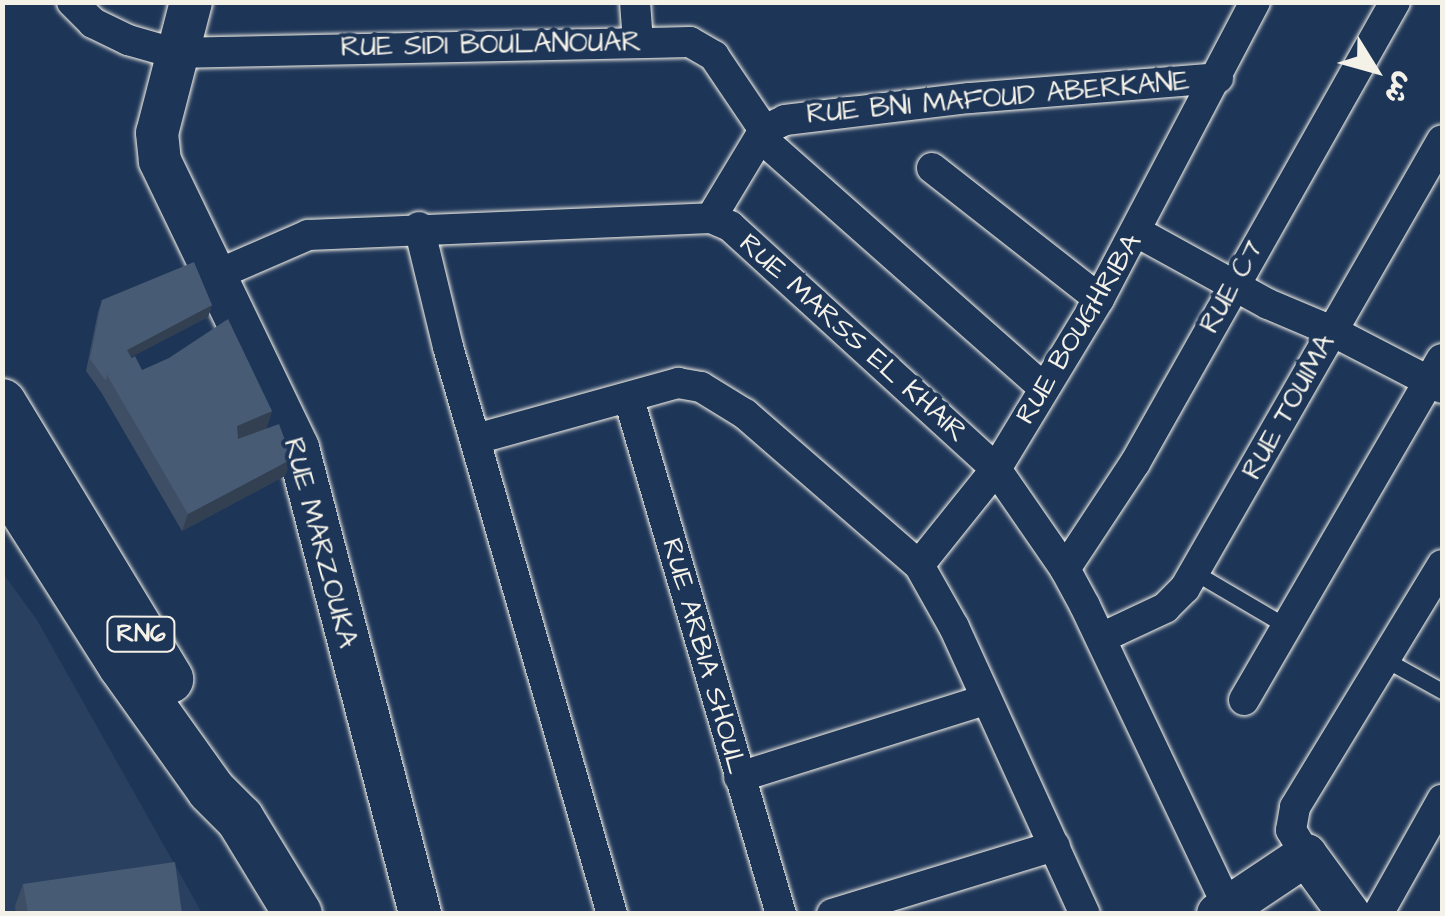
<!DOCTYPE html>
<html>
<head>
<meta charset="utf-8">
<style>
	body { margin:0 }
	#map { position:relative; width:1445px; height:916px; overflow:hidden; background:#1d3557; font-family:"Architects Daughter","Playpen Sans Arabic",sans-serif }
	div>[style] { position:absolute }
	.built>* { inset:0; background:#2a4060 }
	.roads { filter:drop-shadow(0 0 2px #f4f1e8) drop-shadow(0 0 2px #f4f1e8) }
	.lane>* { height:15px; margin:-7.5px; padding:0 7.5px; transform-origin:7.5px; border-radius:7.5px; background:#1d3557 }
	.street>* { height:30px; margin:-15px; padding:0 15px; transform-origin:15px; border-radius:15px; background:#1d3557 }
	.secondary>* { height:42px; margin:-21px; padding:0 21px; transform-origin:21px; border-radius:21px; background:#1d3557 }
	.primary>* { height:48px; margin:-24px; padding:0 24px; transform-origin:24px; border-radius:24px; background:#1d3557 }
	.wall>* { inset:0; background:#3e4e64 }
	.shaded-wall>* { inset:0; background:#324051 }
	.building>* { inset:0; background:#485b74 }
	span { translate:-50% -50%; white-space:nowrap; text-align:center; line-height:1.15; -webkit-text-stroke:8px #1d3557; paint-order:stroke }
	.shield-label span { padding:2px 8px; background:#1d3557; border:2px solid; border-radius:8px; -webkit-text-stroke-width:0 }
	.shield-label { font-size:25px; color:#f4f1e8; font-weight:700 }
	.street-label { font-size:28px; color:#f4f1e8 }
	.frame { position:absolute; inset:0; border:5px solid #f4f1e8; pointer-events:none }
	.north { position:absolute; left:1325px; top:20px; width:100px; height:100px; -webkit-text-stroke:8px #1d3557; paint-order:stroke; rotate:127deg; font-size:28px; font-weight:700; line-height:40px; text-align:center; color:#f4f1e8 }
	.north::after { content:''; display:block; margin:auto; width:35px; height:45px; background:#f4f1e8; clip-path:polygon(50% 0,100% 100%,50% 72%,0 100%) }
</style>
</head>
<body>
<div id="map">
	<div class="built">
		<i style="clip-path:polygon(2px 572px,37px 620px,202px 913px,3px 913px)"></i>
	</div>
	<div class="roads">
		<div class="lane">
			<i style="left:1194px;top:572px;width:107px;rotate:30.4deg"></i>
			<i style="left:1388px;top:661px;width:62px;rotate:29.1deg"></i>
		</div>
		<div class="street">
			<i style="left:72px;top:2px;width:30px;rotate:45deg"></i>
			<i style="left:93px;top:23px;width:39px;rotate:26deg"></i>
			<i style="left:128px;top:40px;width:48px;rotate:15.8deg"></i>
			<i style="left:174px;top:53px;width:516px;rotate:-1.22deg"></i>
			<i style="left:690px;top:42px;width:28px;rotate:30deg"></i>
			<i style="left:714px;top:56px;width:89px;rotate:56deg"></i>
			<i style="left:635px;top:2px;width:40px;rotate:85.7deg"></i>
			<i style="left:760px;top:137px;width:379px;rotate:41.5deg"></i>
			<i style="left:932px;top:168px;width:212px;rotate:38.1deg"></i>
			<i style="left:711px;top:218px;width:103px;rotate:-58.9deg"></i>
			<i style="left:764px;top:130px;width:23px;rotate:-25deg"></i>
			<i style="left:785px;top:120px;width:186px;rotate:-6.8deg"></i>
			<i style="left:970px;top:98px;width:249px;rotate:-4.6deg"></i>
			<i style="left:419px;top:227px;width:123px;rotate:76.4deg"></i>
			<i style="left:448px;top:347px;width:590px;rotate:73.87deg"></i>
			<i style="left:1137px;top:232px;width:149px;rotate:28.8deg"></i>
			<i style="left:1268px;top:304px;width:69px;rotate:22.9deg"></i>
			<i style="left:1332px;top:331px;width:124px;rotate:27.4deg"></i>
			<i style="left:216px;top:275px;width:100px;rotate:-23.5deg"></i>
			<i style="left:308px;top:235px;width:403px;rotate:-2.4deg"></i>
			<i style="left:711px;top:218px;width:21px;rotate:23deg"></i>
			<i style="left:730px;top:226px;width:360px;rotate:42.4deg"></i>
			<i style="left:996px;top:469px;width:121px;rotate:55.4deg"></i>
			<i style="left:1065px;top:569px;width:42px;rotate:61.6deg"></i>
			<i style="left:1085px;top:606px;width:333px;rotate:64.6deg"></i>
			<i style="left:629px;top:399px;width:537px;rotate:73.56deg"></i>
			<i style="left:476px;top:439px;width:210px;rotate:-15.5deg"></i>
			<i style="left:678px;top:383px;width:23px;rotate:10deg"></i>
			<i style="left:701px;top:387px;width:52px;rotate:31.5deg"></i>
			<i style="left:745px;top:414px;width:230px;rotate:41deg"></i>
			<i style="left:919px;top:565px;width:71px;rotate:60.6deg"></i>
			<i style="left:954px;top:627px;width:315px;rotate:65.5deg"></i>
			<i style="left:919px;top:565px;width:123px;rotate:-51.3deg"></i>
			<i style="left:996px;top:469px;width:199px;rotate:-58.8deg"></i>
			<i style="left:1099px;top:299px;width:335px;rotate:-62.3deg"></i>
			<i style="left:1065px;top:569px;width:127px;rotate:-56.6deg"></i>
			<i style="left:1135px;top:463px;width:529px;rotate:-60.58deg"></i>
			<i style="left:1101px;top:638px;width:71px;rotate:-25.1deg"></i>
			<i style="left:1165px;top:608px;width:28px;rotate:-45deg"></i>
			<i style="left:1185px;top:588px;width:516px;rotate:-60.16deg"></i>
			<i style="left:1244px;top:700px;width:394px;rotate:-59.9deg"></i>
			<i style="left:739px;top:777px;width:257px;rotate:-17.4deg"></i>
			<i style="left:1306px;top:855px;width:29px;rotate:-121deg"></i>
			<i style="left:1291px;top:830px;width:23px;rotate:-80deg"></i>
			<i style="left:1295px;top:807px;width:283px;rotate:-58.7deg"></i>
			<i style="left:832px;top:914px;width:233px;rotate:-17deg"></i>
			<i style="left:1378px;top:914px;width:131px;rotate:-60.7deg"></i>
		</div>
		<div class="secondary">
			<i style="left:191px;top:2px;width:135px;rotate:104.5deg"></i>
			<i style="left:157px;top:133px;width:28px;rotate:84deg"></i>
			<i style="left:160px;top:161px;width:318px;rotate:64.3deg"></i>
			<i style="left:298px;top:448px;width:482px;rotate:75.3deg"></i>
			<i style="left:1218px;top:914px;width:106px;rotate:-33.8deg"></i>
			<i style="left:1306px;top:855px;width:73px;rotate:53.9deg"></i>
		</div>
		<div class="primary">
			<i style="left:2px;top:403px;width:323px;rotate:58.8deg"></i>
			<i style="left:2px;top:476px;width:224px;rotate:57.6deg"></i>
			<i style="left:122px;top:665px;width:153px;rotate:54.5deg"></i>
			<i style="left:211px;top:790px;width:41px;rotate:45deg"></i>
			<i style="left:240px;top:819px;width:111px;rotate:58.6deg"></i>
		</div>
	</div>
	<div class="wall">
		<i style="clip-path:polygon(102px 300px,212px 305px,208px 317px,131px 357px,142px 370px,272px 411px,266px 429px,285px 476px,182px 531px,101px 392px,86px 371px,98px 312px)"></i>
		<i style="clip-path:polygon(23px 884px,182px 914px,16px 914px,15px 906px)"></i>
	</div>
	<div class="shaded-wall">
		<i style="clip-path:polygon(212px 305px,208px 317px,122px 362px,127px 350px)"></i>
		<i style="clip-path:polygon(272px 411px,266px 429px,231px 443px,237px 426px)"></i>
		<i style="clip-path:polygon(292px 459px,285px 476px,182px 531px,188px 514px)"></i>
	</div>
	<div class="building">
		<i style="clip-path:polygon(194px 262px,212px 305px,127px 350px,132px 359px,107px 375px,106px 381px,90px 359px,102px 300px)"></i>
		<i style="clip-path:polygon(228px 319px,272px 411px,237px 426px,238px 439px,279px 424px,292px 459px,188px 514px,107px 375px,135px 356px,142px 370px,169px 358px)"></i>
		<i style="clip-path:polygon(175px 862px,182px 914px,28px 914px,23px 884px)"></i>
	</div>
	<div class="shield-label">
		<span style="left:141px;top:634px">RN6</span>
	</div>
	<div class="street-label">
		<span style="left:491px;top:45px;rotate:-1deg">RUE SIDI BOULANOUAR</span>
		<span style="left:998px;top:98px;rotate:-5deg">RUE BNI MAFOUD ABERKANE</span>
		<span style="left:1232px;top:287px;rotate:-61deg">RUE C7</span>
		<span style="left:1079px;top:329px;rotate:-59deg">RUE BOUGHRIBA</span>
		<span style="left:853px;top:338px;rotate:42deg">RUE MARSS EL KHAIR</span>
		<span style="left:1289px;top:407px;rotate:-61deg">RUE TOUIMA</span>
		<span style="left:320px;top:543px;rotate:75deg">RUE MARZOUKA</span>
		<span style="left:704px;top:656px;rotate:74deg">RUE ARBIA SHOUL</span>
	</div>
	<div class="frame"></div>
	<div class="north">ش</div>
</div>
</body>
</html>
